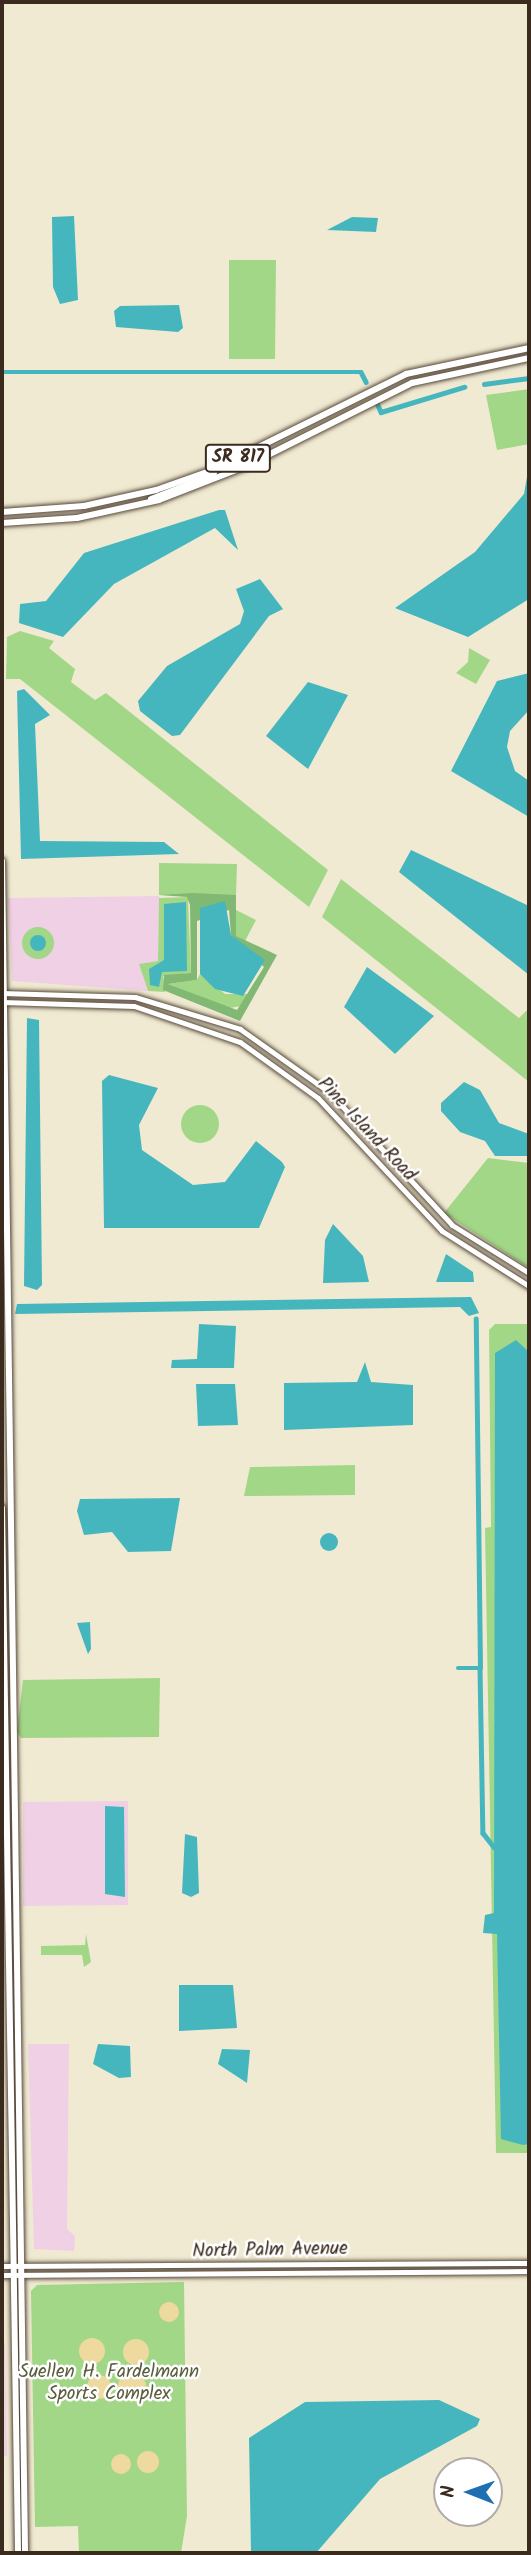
<!DOCTYPE html>
<html>
<head>
<meta charset="utf-8">
<style>
	body { margin:0 }
	#map { position:relative; width:531px; height:2555px; overflow:hidden; background:#f0ead2; font-family:Kalam,sans-serif }
	div>[style] { position:absolute }
	.built>* { inset:0; background:#efd0e5 }
	.green>* { inset:0; background:#a2d787 }
	.round { border-radius:50% }
	.forest>* { inset:0; background:#81b874 }
	.sand>* { inset:0; background:#eeda9e }
	.water>* { inset:0; background:#46b6be }
	.canal>* { height:4.5px; margin:-2.25px; padding:0 2.25px; transform-origin:2.25px; border-radius:2.25px; background:#46b6be }
	.roads { filter:drop-shadow(0 0 2px #564739) drop-shadow(0 0 2px #564739) }
	.secondary>* { height:5px; margin:-2.5px; padding:0 2.5px; transform-origin:2.5px; border-radius:2.5px; background:#fff }
	.primary>* { height:6px; margin:-3px; padding:0 3px; transform-origin:3px; border-radius:3px; background:#fff }
	span { translate:-50% -50%; white-space:nowrap; text-align:center; line-height:1.15; -webkit-text-stroke:5px #fff; paint-order:stroke }
	.shield-label span { padding:2px 5px; background:#fff; border:2px solid; border-radius:5px; -webkit-text-stroke-width:0 }
	.shield-label { font-size:18px; color:#3b2a1e; font-weight:700 }
	.street-label { font-size:19px; color:#3b2a1e }
	.park-label { font-size:19px; color:#5a5e3e }
	.frame { position:absolute; inset:0; border:4px solid #3b2a1e; pointer-events:none }
	.north { position:absolute; left:433px; top:2457px; width:70px; height:70px; box-sizing:border-box; background:#fff; border:2px solid #b1aaa5; border-radius:50%; rotate:271deg; font-size:19px; font-weight:700; line-height:28px; text-align:center; color:#3b2a1e }
	.north::after { content:''; display:block; margin:auto; width:24px; height:32px; background:#1f6fb2; clip-path:polygon(50% 0,100% 100%,50% 72%,0 100%) }
</style>
</head>
<body>
<div id="map">
	<div class="built">
		<i style="clip-path:polygon(159px 896px,158px 961px,139px 964px,148px 991px,12px 981px,8px 898px)"></i>
		<i style="clip-path:polygon(128px 1801px,128px 1905px,23px 1906px,23px 1802px)"></i>
		<i style="clip-path:polygon(28px 2044px,69px 2044px,67px 2229px,75px 2236px,74px 2251px,34px 2249px)"></i>
		<i style="clip-path:polygon(2px 2343px,5px 2343px,7px 2456px,2px 2456px)"></i>
	</div>
	<div class="green">
		<i style="clip-path:polygon(229px 260px,276px 260px,275px 359px,229px 359px)"></i>
		<i style="clip-path:polygon(529px 389px,529px 444px,497px 450px,486px 395px)"></i>
		<i style="clip-path:polygon(20px 631px,54px 641px,49px 648px,75px 669px,71px 682px,95px 700px,106px 693px,328px 870px,309px 907px,20px 679px,6px 679px,7px 637px)"></i>
		<i style="clip-path:polygon(469px 648px,490px 660px,476px 684px,456px 673px,468px 662px)"></i>
		<i style="clip-path:polygon(159px 863px,237px 864px,236px 895px,159px 895px)"></i>
		<i style="clip-path:polygon(341px 879px,519px 1018px,529px 1008px,529px 1082px,322px 917px)"></i>
		<i style="clip-path:polygon(188px 897px,191px 973px,163px 976px,165px 992px,148px 991px,139px 964px,158px 961px,159px 898px)"></i>
		<i style="clip-path:polygon(236px 910px,256px 920px,245px 941px,236px 936px)"></i>
		<i class="round" style="left:22px;top:927px;width:32px;height:32px"></i>
		<i style="clip-path:polygon(200px 974px,225px 994px,248px 994px,242px 1006px,229px 1008px,168px 984px,197px 980px)"></i>
		<i class="round" style="left:181px;top:1105px;width:38px;height:38px"></i>
		<i style="clip-path:polygon(488px 1158px,529px 1163px,529px 1268px,444px 1213px)"></i>
		<i style="clip-path:polygon(495px 1324px,529px 1324px,529px 2153px,496px 2153px,485px 1528px,491px 1527px,489px 1330px)"></i>
		<i style="clip-path:polygon(355px 1465px,355px 1495px,244px 1496px,250px 1467px)"></i>
		<i style="clip-path:polygon(160px 1678px,159px 1737px,21px 1738px,17px 1732px,23px 1680px)"></i>
		<i style="clip-path:polygon(86px 1934px,91px 1962px,84px 1967px,82px 1955px,41px 1955px,41px 1946px,85px 1945px)"></i>
		<i style="clip-path:polygon(184px 2282px,187px 2516px,181px 2553px,79px 2553px,78px 2526px,35px 2527px,31px 2291px,37px 2285px)"></i>
	</div>
	<div class="forest">
		<i style="clip-path:polygon(evenodd,193px 893px,236px 895px,236px 936px,277px 955px,240px 1021px,163px 990px,164px 975px,191px 973px,190px 905px,187px 897px,159px 895px,193px 893px,229px 910px,231px 935px,264px 967px,237px 1010px,168px 984px,197px 980px,197px 921px,229px 910px)"></i>
	</div>
	<div class="sand">
		<i class="round" style="left:159px;top:2302px;width:20px;height:20px"></i>
		<i class="round" style="left:79px;top:2338px;width:26px;height:26px"></i>
		<i class="round" style="left:123px;top:2339px;width:26px;height:26px"></i>
		<i class="round" style="left:118px;top:2373px;width:28px;height:28px"></i>
		<i class="round" style="left:87px;top:2375px;width:24px;height:24px"></i>
		<i class="round" style="left:137px;top:2451px;width:22px;height:22px"></i>
		<i class="round" style="left:111px;top:2454px;width:20px;height:20px"></i>
	</div>
	<div class="water">
		<i style="clip-path:polygon(74px 216px,78px 300px,60px 304px,53px 287px,52px 217px)"></i>
		<i style="clip-path:polygon(352px 217px,378px 218px,376px 232px,327px 230px)"></i>
		<i style="clip-path:polygon(179px 305px,183px 328px,178px 332px,116px 327px,114px 311px,120px 306px)"></i>
		<i style="clip-path:polygon(529px 465px,529px 599px,468px 637px,395px 608px,475px 552px,524px 494px)"></i>
		<i style="clip-path:polygon(219px 510px,225px 510px,238px 550px,215px 528px,114px 584px,63px 637px,19px 623px,20px 604px,46px 601px,84px 553px)"></i>
		<i style="clip-path:polygon(260px 579px,283px 609px,269px 616px,180px 735px,172px 736px,140px 711px,138px 701px,167px 666px,240px 624px,244px 611px,236px 589px)"></i>
		<i style="clip-path:polygon(529px 673px,529px 710px,510px 731px,507px 747px,515px 771px,529px 781px,529px 817px,451px 771px,497px 681px)"></i>
		<i style="clip-path:polygon(308px 682px,348px 695px,308px 769px,266px 736px)"></i>
		<i style="clip-path:polygon(24px 689px,50px 715px,35px 724px,40px 841px,164px 842px,179px 854px,21px 859px,17px 691px)"></i>
		<i style="clip-path:polygon(411px 850px,529px 906px,529px 975px,399px 872px)"></i>
		<i style="clip-path:polygon(225px 901px,231px 935px,265px 960px,243px 996px,215px 989px,200px 974px,200px 908px)"></i>
		<i style="clip-path:polygon(186px 902px,187px 971px,162px 972px,159px 987px,150px 985px,149px 969px,164px 960px,164px 904px)"></i>
		<i class="round" style="left:30px;top:935px;width:16px;height:16px"></i>
		<i style="clip-path:polygon(367px 967px,434px 1016px,395px 1054px,344px 1007px)"></i>
		<i style="clip-path:polygon(27px 1018px,39px 1020px,42px 1285px,37px 1290px,24px 1286px)"></i>
		<i style="clip-path:polygon(109px 1075px,158px 1088px,139px 1125px,142px 1150px,193px 1185px,225px 1182px,256px 1141px,282px 1162px,285px 1167px,259px 1228px,104px 1228px,102px 1081px)"></i>
		<i style="clip-path:polygon(464px 1082px,480px 1090px,499px 1123px,529px 1134px,529px 1156px,495px 1156px,485px 1141px,460px 1132px,441px 1111px,441px 1103px)"></i>
		<i style="clip-path:polygon(333px 1224px,363px 1256px,369px 1282px,323px 1283px,325px 1240px)"></i>
		<i style="clip-path:polygon(446px 1254px,473px 1272px,474px 1282px,436px 1282px)"></i>
		<i style="clip-path:polygon(471px 1297px,479px 1313px,469px 1316px,460px 1307px,15px 1314px,17px 1304px)"></i>
		<i style="clip-path:polygon(199px 1324px,236px 1326px,234px 1368px,171px 1368px,172px 1360px,197px 1359px)"></i>
		<i style="clip-path:polygon(516px 1340px,529px 1352px,529px 2144px,523px 2145px,501px 2139px,497px 1934px,483px 1933px,485px 1915px,494px 1913px,495px 1353px)"></i>
		<i style="clip-path:polygon(365px 1362px,371px 1382px,413px 1385px,413px 1425px,284px 1430px,284px 1383px,357px 1382px)"></i>
		<i style="clip-path:polygon(196px 1384px,235px 1384px,238px 1425px,198px 1426px)"></i>
		<i style="clip-path:polygon(180px 1498px,171px 1551px,128px 1552px,112px 1532px,84px 1535px,77px 1511px,80px 1499px)"></i>
		<i class="round" style="left:320px;top:1533px;width:18px;height:18px"></i>
		<i style="clip-path:polygon(90px 1622px,91px 1649px,88px 1654px,77px 1623px)"></i>
		<i style="clip-path:polygon(105px 1806px,124px 1807px,125px 1897px,105px 1894px)"></i>
		<i style="clip-path:polygon(185px 1834px,197px 1837px,199px 1893px,191px 1897px,182px 1893px)"></i>
		<i style="clip-path:polygon(179px 1985px,233px 1985px,237px 2028px,179px 2031px)"></i>
		<i style="clip-path:polygon(98px 2044px,130px 2046px,131px 2077px,119px 2078px,93px 2064px)"></i>
		<i style="clip-path:polygon(222px 2049px,250px 2050px,247px 2083px,218px 2064px)"></i>
		<i style="clip-path:polygon(439px 2400px,480px 2419px,477px 2426px,380px 2479px,316px 2553px,251px 2553px,249px 2438px,305px 2402px)"></i>
	</div>
	<div class="canal">
		<i style="left:2px;top:372px;width:359px"></i>
		<i style="left:361px;top:372px;width:11px;rotate:63deg"></i>
		<i style="left:484px;top:384px;width:45px;rotate:-7.6deg"></i>
		<i style="left:377px;top:403px;width:10px;rotate:66deg"></i>
		<i style="left:381px;top:412px;width:87px;rotate:-16.8deg"></i>
		<i style="left:458px;top:1668px;width:22px"></i>
		<i style="left:480px;top:1668px;width:349px;rotate:-90.7deg"></i>
		<i style="left:480px;top:1668px;width:165px;rotate:89deg"></i>
		<i style="left:483px;top:1833px;width:18px;rotate:52deg"></i>
	</div>
	<div class="roads">
		<div class="secondary">
			<i style="left:2px;top:993px;width:133px;rotate:1.7deg"></i>
			<i style="left:135px;top:997px;width:110px;rotate:16.9deg"></i>
			<i style="left:240px;top:1029px;width:109px;rotate:35.3deg"></i>
			<i style="left:329px;top:1092px;width:181px;rotate:47.2deg"></i>
			<i style="left:452px;top:1225px;width:91px;rotate:31.9deg"></i>
			<i style="left:2px;top:1002px;width:132px;rotate:1.7deg"></i>
			<i style="left:134px;top:1006px;width:112px;rotate:18.8deg"></i>
			<i style="left:240px;top:1042px;width:96px;rotate:35.7deg"></i>
			<i style="left:318px;top:1098px;width:182px;rotate:47deg"></i>
			<i style="left:442px;top:1231px;width:103px;rotate:32.3deg"></i>
			<i style="left:2px;top:2266px;width:527px;rotate:-0.33deg"></i>
			<i style="left:2px;top:2275px;width:527px;rotate:-0.43deg"></i>
		</div>
		<div class="primary">
			<i style="left:151px;top:499px;width:66px;rotate:-21.2deg"></i>
			<i style="left:213px;top:475px;width:8px;rotate:-67deg"></i>
			<i style="left:2px;top:512px;width:82px;rotate:-4.2deg"></i>
			<i style="left:84px;top:506px;width:74px;rotate:-12.5deg"></i>
			<i style="left:156px;top:490px;width:57px;rotate:-19.4deg"></i>
			<i style="left:210px;top:471px;width:219px;rotate:-26.3deg"></i>
			<i style="left:406px;top:374px;width:126px;rotate:-11.9deg"></i>
			<i style="left:2px;top:523px;width:75px;rotate:-3.8deg"></i>
			<i style="left:77px;top:518px;width:84px;rotate:-12.4deg"></i>
			<i style="left:159px;top:500px;width:93px;rotate:-21.3deg"></i>
			<i style="left:246px;top:466px;width:186px;rotate:-26.6deg"></i>
			<i style="left:412px;top:383px;width:120px;rotate:-12.1deg"></i>
			<i style="left:2px;top:861px;width:1692px;rotate:89.22deg"></i>
			<i style="left:2px;top:1508px;width:1045px;rotate:89.12deg"></i>
		</div>
	</div>
	<div class="shield-label">
		<span style="left:238px;top:458px">SR 817</span>
	</div>
	<div class="street-label">
		<span style="left:366px;top:1130px;rotate:47deg">Pine Island Road</span>
		<span style="left:270px;top:2251px;rotate:-1deg">North Palm Avenue</span>
	</div>
	<div class="park-label">
		<span style="left:109px;top:2384px">Suellen H. Fardelmann<br>Sports Complex</span>
	</div>
	<div class="frame"></div>
	<div class="north">N</div>
</div>
</body>
</html>
